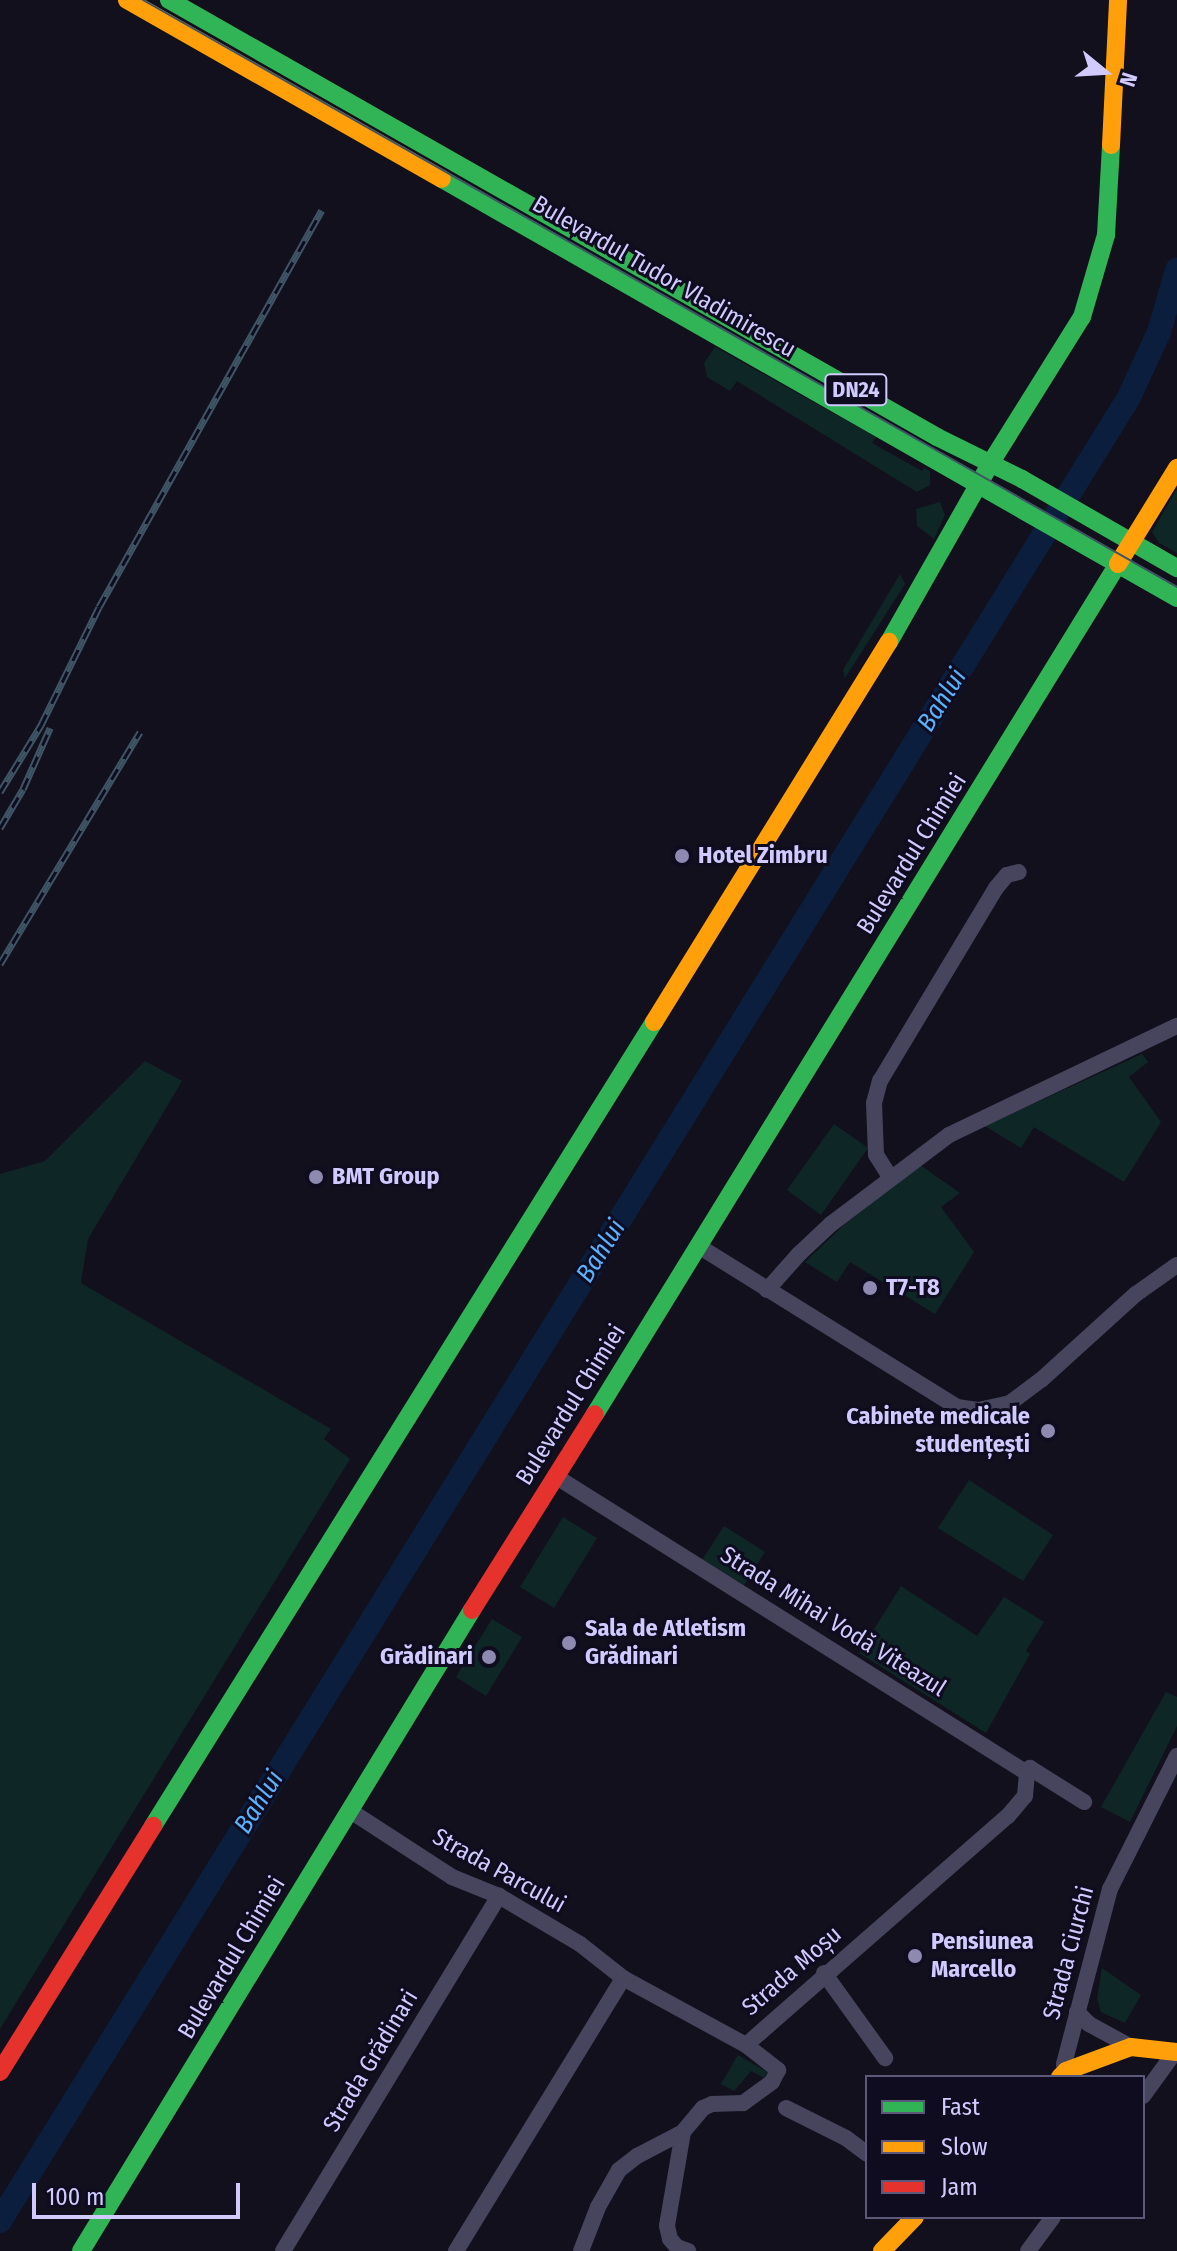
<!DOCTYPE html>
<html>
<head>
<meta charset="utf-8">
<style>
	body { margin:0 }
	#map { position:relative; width:1177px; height:2251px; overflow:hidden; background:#12101c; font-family:"Fira Sans Condensed",sans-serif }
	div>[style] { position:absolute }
	.green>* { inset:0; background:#0f2626 }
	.river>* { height:24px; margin:-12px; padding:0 12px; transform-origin:12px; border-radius:12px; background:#0b1e3e }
	.street>* { height:16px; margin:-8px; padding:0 8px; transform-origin:8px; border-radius:8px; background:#46455d }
	.fast>* { height:18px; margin:-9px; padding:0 9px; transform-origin:9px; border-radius:9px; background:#30b455 }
	.slow>* { height:18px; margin:-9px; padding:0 9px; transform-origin:9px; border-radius:9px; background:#ff9f0a }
	.jam>* { height:18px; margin:-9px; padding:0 9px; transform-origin:9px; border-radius:9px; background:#e5322d }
	.tram>* { height:2px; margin:-1px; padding:0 1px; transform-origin:1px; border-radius:1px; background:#3f5565 }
	.rail>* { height:7px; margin-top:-3.5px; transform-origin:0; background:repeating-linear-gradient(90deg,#0f0c20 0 12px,#3f5565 0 24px); box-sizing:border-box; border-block:2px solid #3f5565 }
	.dots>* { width:22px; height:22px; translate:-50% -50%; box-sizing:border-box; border:4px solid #0f0c20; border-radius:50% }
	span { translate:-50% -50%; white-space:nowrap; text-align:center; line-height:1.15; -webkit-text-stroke:6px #0f0c20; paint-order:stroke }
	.shield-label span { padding:2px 6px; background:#0f0c20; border:2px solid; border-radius:6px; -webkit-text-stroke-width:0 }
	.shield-label { font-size:22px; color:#d0caff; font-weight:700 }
	.street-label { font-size:24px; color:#d0caff }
	.poi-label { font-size:24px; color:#d0caff; font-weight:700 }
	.left { translate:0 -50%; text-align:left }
	.right { translate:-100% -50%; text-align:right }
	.water-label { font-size:26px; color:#58b3ff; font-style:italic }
	.legend { position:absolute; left:865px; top:2075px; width:280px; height:144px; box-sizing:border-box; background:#0f0c20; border:2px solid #5c5879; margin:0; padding:10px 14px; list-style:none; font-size:24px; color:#d0caff }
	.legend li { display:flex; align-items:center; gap:16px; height:40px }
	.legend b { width:40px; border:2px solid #5c5879 }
	.north { position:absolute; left:1065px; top:32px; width:80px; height:80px; -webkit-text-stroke:6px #0f0c20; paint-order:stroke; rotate:108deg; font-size:22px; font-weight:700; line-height:32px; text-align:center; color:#d0caff }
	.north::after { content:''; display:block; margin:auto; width:28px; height:36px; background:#d0caff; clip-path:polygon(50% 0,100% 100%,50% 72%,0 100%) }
	.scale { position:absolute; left:32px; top:2183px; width:208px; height:36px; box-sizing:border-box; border:4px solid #d0caff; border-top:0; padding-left:10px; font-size:24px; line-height:28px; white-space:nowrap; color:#d0caff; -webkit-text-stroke:6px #0f0c20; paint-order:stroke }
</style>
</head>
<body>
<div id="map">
	<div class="green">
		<i style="clip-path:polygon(715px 347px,876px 437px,872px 443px,922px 471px,924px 468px,930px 471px,930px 485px,917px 492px,737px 381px,730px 391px,707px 377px,704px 363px)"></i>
		<i style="clip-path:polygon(1177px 489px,1177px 553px,1159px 543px,1152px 532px)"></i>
		<i style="clip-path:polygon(940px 502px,945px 515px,934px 539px,917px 526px,916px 509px)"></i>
		<i style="clip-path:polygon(900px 574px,905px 584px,845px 678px,843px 670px)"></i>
		<i style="clip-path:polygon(1142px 1054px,1148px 1062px,1129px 1077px,1161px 1122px,1124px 1182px,1034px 1127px,1021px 1148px,985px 1126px)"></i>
		<i style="clip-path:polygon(145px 1061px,182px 1081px,88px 1239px,81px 1283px,331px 1429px,324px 1439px,350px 1459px,0 2029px,0 1174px,45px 1161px)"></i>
		<i style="clip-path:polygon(834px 1124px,868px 1148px,821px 1215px,787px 1190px)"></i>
		<i style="clip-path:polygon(920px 1165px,960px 1193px,941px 1207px,974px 1252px,935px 1314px,850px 1262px,837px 1282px,805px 1262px,845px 1224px)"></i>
		<i style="clip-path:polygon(969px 1480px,1053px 1535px,1023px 1581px,938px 1528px)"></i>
		<i style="clip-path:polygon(563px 1517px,597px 1538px,554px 1608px,520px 1587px)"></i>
		<i style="clip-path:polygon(724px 1526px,765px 1552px,744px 1585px,702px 1560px)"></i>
		<i style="clip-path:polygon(901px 1586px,977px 1636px,1004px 1597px,1044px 1622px,1026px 1651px,1030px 1654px,986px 1733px,859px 1653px)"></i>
		<i style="clip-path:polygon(492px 1619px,522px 1637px,486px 1696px,456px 1677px)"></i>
		<i style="clip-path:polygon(1166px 1692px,1177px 1697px,1177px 1726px,1130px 1822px,1101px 1807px)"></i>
		<i style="clip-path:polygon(1102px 1968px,1141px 1995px,1125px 2023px,1101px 2012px,1097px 1999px)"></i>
		<i style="clip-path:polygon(738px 2055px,767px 2072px,764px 2078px,751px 2071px,734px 2091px,721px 2084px)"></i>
	</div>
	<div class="river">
		<i style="left:0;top:2221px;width:2145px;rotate:-58.24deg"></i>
		<i style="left:1129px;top:397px;width:72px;rotate:-65.2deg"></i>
		<i style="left:1159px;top:332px;width:65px;rotate:-73.8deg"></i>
	</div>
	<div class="street">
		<i style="left:890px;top:1177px;width:26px;rotate:-122deg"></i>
		<i style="left:876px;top:1155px;width:52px;rotate:-92.2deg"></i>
		<i style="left:874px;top:1103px;width:23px;rotate:-75deg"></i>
		<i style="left:880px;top:1081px;width:225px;rotate:-59deg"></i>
		<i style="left:996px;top:888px;width:17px;rotate:-50deg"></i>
		<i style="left:1007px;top:875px;width:12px;rotate:-14deg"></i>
		<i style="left:700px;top:1247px;width:303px;rotate:31.9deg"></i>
		<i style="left:957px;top:1407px;width:21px;rotate:8deg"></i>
		<i style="left:978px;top:1410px;width:33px;rotate:-12deg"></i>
		<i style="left:1010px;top:1403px;width:39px;rotate:-37deg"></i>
		<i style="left:1041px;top:1380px;width:128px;rotate:-42.2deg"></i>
		<i style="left:1136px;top:1294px;width:50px;rotate:-35.3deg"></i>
		<i style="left:767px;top:1290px;width:48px;rotate:-48.4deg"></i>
		<i style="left:799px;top:1254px;width:44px;rotate:-43.2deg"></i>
		<i style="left:831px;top:1224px;width:148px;rotate:-37deg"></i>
		<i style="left:949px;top:1135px;width:253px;rotate:-25.6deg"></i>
		<i style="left:555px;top:1476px;width:558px;rotate:32.18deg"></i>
		<i style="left:1027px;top:1773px;width:6px;rotate:-59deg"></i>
		<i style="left:1030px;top:1768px;width:64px;rotate:32.2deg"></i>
		<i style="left:349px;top:1810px;width:123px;rotate:33deg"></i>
		<i style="left:452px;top:1877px;width:51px;rotate:22deg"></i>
		<i style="left:499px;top:1896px;width:94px;rotate:30.7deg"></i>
		<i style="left:580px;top:1944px;width:55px;rotate:38.3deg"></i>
		<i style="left:623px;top:1978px;width:140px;rotate:28.6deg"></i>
		<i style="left:746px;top:2045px;width:41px;rotate:38deg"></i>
		<i style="left:778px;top:2070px;width:13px;rotate:117deg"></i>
		<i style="left:772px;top:2082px;width:36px;rotate:144deg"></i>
		<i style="left:743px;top:2103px;width:31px;rotate:178deg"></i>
		<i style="left:712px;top:2104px;width:10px;rotate:156deg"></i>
		<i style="left:703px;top:2108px;width:31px;rotate:130deg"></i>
		<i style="left:683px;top:2132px;width:52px;rotate:152.4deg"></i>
		<i style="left:637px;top:2156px;width:23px;rotate:142deg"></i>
		<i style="left:619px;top:2170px;width:43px;rotate:119.6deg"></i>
		<i style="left:598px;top:2207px;width:47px;rotate:111.1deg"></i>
		<i style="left:824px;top:1973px;width:105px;rotate:54.3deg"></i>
		<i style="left:1077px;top:2012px;width:17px;rotate:45deg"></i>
		<i style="left:1089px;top:2024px;width:48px;rotate:28.7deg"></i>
		<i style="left:746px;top:2045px;width:348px;rotate:-41.2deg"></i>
		<i style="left:1008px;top:1816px;width:26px;rotate:-50deg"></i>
		<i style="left:1025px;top:1796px;width:23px;rotate:-85deg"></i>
		<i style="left:1066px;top:2071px;width:7px;rotate:-106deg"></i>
		<i style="left:1064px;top:2064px;width:181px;rotate:-75.3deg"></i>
		<i style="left:1110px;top:1889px;width:149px;rotate:-63.3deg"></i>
		<i style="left:1143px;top:2096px;width:54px;rotate:-54deg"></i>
		<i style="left:786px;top:2108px;width:67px;rotate:26.6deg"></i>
		<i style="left:846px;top:2138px;width:26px;rotate:37deg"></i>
		<i style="left:683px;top:2132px;width:95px;rotate:99.7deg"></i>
		<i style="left:667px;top:2226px;width:13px;rotate:77deg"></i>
		<i style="left:670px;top:2239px;width:11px;rotate:49deg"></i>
		<i style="left:677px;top:2247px;width:12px;rotate:20deg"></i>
		<i style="left:283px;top:2251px;width:416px;rotate:-58.7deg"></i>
		<i style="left:456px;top:2251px;width:320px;rotate:-58.5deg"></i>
		<i style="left:1028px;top:2251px;width:42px;rotate:-53.7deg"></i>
	</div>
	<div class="fast">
		<i style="left:169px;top:0;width:884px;rotate:29.64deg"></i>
		<i style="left:937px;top:437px;width:95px;rotate:26.3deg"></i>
		<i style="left:1022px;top:479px;width:179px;rotate:29.9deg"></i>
		<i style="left:442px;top:179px;width:846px;rotate:29.69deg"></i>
		<i style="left:889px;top:642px;width:205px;rotate:-60.4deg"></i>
		<i style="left:990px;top:464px;width:173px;rotate:-58deg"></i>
		<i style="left:1082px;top:317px;width:85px;rotate:-73.7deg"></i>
		<i style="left:1106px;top:235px;width:90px;rotate:-86.8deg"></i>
		<i style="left:595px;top:1414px;width:998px;rotate:-58.4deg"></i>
		<i style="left:153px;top:1826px;width:947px;rotate:-58.07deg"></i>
		<i style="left:81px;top:2251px;width:751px;rotate:-58.62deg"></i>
	</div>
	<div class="slow">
		<i style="left:127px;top:0;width:362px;rotate:29.6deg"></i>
		<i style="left:1111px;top:145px;width:145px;rotate:-87.2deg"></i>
		<i style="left:1118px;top:564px;width:113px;rotate:-58.4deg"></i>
		<i style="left:654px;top:1022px;width:447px;rotate:-58.3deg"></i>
		<i style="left:1060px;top:2077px;width:8px;rotate:-45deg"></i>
		<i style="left:1066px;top:2071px;width:69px;rotate:-20.3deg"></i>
		<i style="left:1131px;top:2047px;width:46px;rotate:6.2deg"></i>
		<i style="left:882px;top:2251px;width:47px;rotate:-45.9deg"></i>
	</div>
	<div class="jam">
		<i style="left:472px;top:1610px;width:231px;rotate:-57.9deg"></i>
		<i style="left:0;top:2072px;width:290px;rotate:-58.1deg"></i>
	</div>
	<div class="tram">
		<i style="left:143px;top:0;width:1189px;rotate:29.58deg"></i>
	</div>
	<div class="rail">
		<i style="left:0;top:792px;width:79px;rotate:-58.5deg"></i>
		<i style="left:41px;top:725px;width:131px;rotate:-63.8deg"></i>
		<i style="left:99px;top:607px;width:455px;rotate:-60.7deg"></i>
		<i style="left:0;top:828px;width:45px;rotate:-59.5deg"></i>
		<i style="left:23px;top:789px;width:67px;rotate:-66.1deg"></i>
		<i style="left:0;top:964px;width:271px;rotate:-58.9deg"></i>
	</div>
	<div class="dots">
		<i style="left:682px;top:856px;background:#8e89b0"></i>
		<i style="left:316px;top:1177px;background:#8e89b0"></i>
		<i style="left:870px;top:1288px;background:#8e89b0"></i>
		<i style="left:1048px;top:1431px;background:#8e89b0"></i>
		<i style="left:569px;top:1643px;background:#8e89b0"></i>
		<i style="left:489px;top:1657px;background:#8e89b0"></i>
		<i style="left:915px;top:1956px;background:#8e89b0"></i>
	</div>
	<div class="shield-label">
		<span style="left:856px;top:390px">DN24</span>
	</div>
	<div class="street-label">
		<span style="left:664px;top:277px;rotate:30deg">Bulevardul Tudor Vladimirescu</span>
		<span style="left:912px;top:854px;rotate:-58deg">Bulevardul Chimiei</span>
		<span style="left:571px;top:1405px;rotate:-58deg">Bulevardul Chimiei</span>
		<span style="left:833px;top:1622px;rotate:32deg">Strada Mihai Vodă Viteazul</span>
		<span style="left:499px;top:1871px;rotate:29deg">Strada Parcului</span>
		<span style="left:1069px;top:1953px;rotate:-75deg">Strada Ciurchi</span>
		<span style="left:232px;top:1958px;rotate:-59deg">Bulevardul Chimiei</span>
		<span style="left:792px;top:1971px;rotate:-41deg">Strada Moșu</span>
		<span style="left:371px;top:2061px;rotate:-59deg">Strada Grădinari</span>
	</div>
	<div class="poi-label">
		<span class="left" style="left:698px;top:856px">Hotel Zimbru</span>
		<span class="left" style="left:332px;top:1177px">BMT Group</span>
		<span class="left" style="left:886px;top:1288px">T7-T8</span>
		<span class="right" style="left:1030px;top:1431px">Cabinete medicale<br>studențești</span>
		<span class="left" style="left:585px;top:1643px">Sala de Atletism<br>Grădinari</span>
		<span class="right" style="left:473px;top:1657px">Grădinari</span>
		<span class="left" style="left:931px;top:1956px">Pensiunea<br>Marcello</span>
	</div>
	<div class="water-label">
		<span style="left:942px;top:700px;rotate:-58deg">Bahlui</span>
		<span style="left:601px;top:1251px;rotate:-58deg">Bahlui</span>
		<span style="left:259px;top:1802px;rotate:-58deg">Bahlui</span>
	</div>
	<ul class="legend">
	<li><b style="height:10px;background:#30b455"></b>Fast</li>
	<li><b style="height:10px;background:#ff9f0a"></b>Slow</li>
	<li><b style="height:10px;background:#e5322d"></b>Jam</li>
	</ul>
	<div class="north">N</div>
	<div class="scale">100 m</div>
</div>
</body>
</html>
